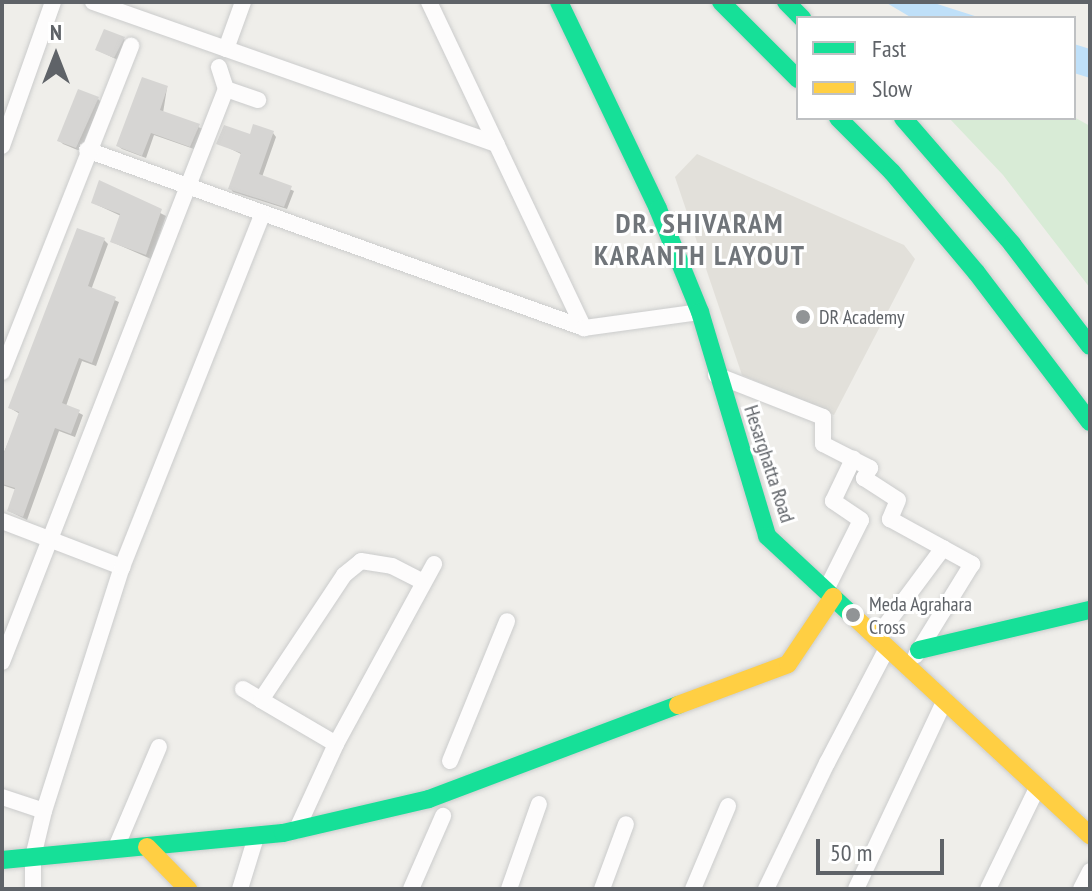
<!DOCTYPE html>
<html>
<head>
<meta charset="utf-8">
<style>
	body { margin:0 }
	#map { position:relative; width:1092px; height:891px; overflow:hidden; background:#efeeea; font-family:"PT Sans Narrow",sans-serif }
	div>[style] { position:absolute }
	.education>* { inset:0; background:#e2e0da }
	.green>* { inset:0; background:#d8ebd6 }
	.water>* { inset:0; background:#bfe0f9 }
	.shadow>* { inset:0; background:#0003 }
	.building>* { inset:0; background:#d6d5d3 }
	.roads { filter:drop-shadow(0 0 2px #cbcccc) drop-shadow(0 0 2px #cbcccc) }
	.street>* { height:16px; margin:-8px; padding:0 8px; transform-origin:8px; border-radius:8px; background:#fdfcfc }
	.fast>* { height:18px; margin:-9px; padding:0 9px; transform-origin:9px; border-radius:9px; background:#16e098 }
	.slow>* { height:18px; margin:-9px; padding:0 9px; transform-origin:9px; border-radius:9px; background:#ffcf43 }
	.dots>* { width:22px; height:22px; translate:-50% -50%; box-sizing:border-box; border:4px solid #fff; border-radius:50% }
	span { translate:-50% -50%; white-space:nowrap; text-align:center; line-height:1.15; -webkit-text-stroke:6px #fff; paint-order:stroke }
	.poi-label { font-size:20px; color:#5f6368 }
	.left { translate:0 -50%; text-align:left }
	.street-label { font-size:20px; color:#5f6368 }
	.district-label { font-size:28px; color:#70757a; font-weight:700; letter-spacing:2px }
	.frame { position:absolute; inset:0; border:4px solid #5f6368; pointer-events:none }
	.legend { position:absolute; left:796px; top:16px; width:280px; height:104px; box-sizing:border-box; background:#fff; border:2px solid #bfc1c3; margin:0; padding:10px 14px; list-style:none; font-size:24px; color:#5f6368 }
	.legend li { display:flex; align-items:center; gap:16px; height:40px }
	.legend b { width:40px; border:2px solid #bfc1c3 }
	.north { position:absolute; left:16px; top:16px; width:80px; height:80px; -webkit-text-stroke:6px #fff; paint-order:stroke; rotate:0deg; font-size:22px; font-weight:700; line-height:32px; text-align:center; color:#5f6368 }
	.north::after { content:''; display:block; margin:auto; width:28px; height:36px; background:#5f6368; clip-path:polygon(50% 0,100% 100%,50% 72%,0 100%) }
	.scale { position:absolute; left:816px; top:839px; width:128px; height:36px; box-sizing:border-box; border:4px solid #5f6368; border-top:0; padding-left:10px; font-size:24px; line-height:28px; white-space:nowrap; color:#5f6368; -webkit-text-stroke:6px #fff; paint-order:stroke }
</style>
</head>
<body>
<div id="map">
	<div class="education">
		<i style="clip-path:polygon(697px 154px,904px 245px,915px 259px,834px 415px,742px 375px,675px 177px)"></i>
	</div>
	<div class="green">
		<i style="clip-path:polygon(1074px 117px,1090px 126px,1090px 288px,1003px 175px,949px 118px)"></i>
	</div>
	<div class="water">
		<i style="clip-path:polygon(885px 2px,931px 2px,981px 18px,912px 18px)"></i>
		<i style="clip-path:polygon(1074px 44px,1090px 49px,1090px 78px,1074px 73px)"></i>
	</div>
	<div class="shadow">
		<i style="clip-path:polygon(124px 39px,127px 42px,118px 60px,97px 50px)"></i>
		<i style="clip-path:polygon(167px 88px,163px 113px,203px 129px,194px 149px,154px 135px,146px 158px,122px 149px,118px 146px)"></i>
		<i style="clip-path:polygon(98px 99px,101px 102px,80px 151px,63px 144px,59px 140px)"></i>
		<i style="clip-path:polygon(273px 133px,276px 137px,262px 177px,294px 191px,287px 209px,233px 192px,230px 188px,243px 155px,219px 143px)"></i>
		<i style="clip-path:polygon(100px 182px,166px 216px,151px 259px,112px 242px,121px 216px,93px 203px)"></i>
		<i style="clip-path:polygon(104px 240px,108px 244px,91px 290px,119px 302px,96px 366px,82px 361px,66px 406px,83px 415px,75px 437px,59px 431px,27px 520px,9px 511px,17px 490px,2px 485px,2px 457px,20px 414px,10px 408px)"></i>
	</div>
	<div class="building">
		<i style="clip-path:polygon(104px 29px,125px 37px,114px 58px,95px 50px)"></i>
		<i style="clip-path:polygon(142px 77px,168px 86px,160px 110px,200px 124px,190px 147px,151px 133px,142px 156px,116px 146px)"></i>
		<i style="clip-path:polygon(78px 89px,99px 97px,76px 148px,57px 141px)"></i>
		<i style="clip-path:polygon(253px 124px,274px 131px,259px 174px,292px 186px,284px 207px,228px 189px,241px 153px,216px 144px,224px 125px,250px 134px)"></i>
		<i style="clip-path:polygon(99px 180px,162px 209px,146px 255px,110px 242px,120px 214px,91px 203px)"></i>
		<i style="clip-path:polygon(77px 228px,105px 238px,88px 286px,116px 297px,92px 363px,79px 358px,62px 403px,80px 410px,71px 434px,55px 428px,23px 517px,7px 511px,15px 488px,2px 484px,2px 458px,19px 412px,8px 408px)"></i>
	</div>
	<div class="roads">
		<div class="street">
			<i style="left:93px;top:2px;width:428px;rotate:19.4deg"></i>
			<i style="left:429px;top:2px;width:361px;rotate:64.6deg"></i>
			<i style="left:226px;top:49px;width:50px;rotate:-70.1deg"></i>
			<i style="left:226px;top:89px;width:34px;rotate:19deg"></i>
			<i style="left:2px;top:146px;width:153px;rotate:-70.5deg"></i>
			<i style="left:87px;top:150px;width:528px;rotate:19.7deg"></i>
			<i style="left:584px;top:328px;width:117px;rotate:-7.9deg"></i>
			<i style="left:2px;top:372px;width:351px;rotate:-68.4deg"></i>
			<i style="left:716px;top:375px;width:115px;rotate:21.4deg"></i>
			<i style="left:823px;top:417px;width:27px;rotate:90deg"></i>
			<i style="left:823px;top:444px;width:53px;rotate:27.1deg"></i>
			<i style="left:870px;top:468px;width:12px;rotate:121deg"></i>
			<i style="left:864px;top:478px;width:40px;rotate:32.9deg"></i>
			<i style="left:898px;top:500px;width:21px;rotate:113deg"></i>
			<i style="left:890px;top:519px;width:94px;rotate:28.8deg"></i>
			<i style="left:972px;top:564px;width:107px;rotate:121.6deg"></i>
			<i style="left:2px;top:521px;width:129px;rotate:21deg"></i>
			<i style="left:826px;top:590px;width:78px;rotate:-63.4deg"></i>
			<i style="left:861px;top:520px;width:34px;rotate:-146deg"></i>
			<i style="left:833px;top:501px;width:47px;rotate:-64.5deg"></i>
			<i style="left:877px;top:637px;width:111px;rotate:-53.4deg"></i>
			<i style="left:2px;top:662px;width:615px;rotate:-68.65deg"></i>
			<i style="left:226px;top:89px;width:23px;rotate:-108deg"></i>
			<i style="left:243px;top:689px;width:21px;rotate:31deg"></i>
			<i style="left:336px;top:744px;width:205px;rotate:-61.4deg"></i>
			<i style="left:450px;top:761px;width:151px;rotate:-67.8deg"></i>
			<i style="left:2px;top:797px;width:44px;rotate:18.4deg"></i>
			<i style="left:296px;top:831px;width:96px;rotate:-65.3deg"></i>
			<i style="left:336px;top:744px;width:87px;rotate:-149.6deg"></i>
			<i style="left:261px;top:700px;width:150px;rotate:-56.4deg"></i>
			<i style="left:344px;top:575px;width:22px;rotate:-39deg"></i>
			<i style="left:361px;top:561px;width:31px;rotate:9deg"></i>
			<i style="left:392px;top:566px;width:35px;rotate:27deg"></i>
			<i style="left:115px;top:850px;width:112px;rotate:-66.9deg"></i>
			<i style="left:33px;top:889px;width:32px;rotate:-90deg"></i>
			<i style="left:33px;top:857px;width:47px;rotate:-76.6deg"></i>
			<i style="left:44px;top:811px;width:256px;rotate:-72.3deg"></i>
			<i style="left:122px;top:567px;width:378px;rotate:-68.3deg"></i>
			<i style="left:240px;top:889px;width:54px;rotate:-72.9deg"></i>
			<i style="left:411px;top:889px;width:80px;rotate:-66.3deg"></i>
			<i style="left:509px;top:889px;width:90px;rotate:-70.6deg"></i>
			<i style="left:602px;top:889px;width:69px;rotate:-69.7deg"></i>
			<i style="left:693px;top:889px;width:90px;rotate:-67.1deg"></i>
			<i style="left:766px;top:889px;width:140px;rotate:-64.2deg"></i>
			<i style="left:827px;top:763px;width:125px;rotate:-62.4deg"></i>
			<i style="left:885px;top:652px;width:6px;rotate:-18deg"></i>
			<i style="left:856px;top:889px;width:209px;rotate:-64.8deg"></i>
			<i style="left:988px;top:889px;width:114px;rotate:-64.1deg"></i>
			<i style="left:1081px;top:889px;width:20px;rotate:-63deg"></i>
		</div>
		<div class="fast">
			<i style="left:559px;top:2px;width:229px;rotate:64.4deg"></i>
			<i style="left:658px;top:209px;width:111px;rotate:67.8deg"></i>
			<i style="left:700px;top:312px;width:234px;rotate:73.3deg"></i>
			<i style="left:767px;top:536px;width:115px;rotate:42.9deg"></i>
			<i style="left:721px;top:2px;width:109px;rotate:45deg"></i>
			<i style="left:786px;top:2px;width:23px;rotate:45deg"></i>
			<i style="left:838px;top:118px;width:76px;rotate:45deg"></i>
			<i style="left:892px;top:172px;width:131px;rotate:50deg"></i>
			<i style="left:976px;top:272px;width:188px;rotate:52.8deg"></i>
			<i style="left:903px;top:118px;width:167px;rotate:49.1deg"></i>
			<i style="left:1012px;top:244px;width:128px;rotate:52.6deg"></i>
			<i style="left:919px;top:650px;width:176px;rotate:-13.2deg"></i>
			<i style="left:2px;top:860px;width:282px;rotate:-5.5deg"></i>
			<i style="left:283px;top:833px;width:150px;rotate:-13.1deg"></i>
			<i style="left:429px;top:799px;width:266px;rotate:-20.7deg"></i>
		</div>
		<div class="slow">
			<i style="left:851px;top:614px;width:326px;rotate:42.8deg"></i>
			<i style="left:678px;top:705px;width:117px;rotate:-20.4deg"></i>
			<i style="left:788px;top:664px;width:81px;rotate:-56.1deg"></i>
			<i style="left:147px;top:847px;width:59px;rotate:45.7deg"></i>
		</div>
	</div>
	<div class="dots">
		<i style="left:803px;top:317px;background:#919496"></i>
		<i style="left:853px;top:615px;background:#919496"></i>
	</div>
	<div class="poi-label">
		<span class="left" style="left:819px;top:317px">DR Academy</span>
		<span class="left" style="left:869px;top:616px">Meda Agrahara<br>Cross</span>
	</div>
	<div class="street-label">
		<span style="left:769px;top:464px;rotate:72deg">Hesarghatta Road</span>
	</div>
	<div class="district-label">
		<span style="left:700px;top:239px">DR. SHIVARAM<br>KARANTH LAYOUT</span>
	</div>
	<div class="frame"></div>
	<ul class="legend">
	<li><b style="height:10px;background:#16e098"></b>Fast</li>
	<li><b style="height:10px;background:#ffcf43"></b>Slow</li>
	</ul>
	<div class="north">N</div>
	<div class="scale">50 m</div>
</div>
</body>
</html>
